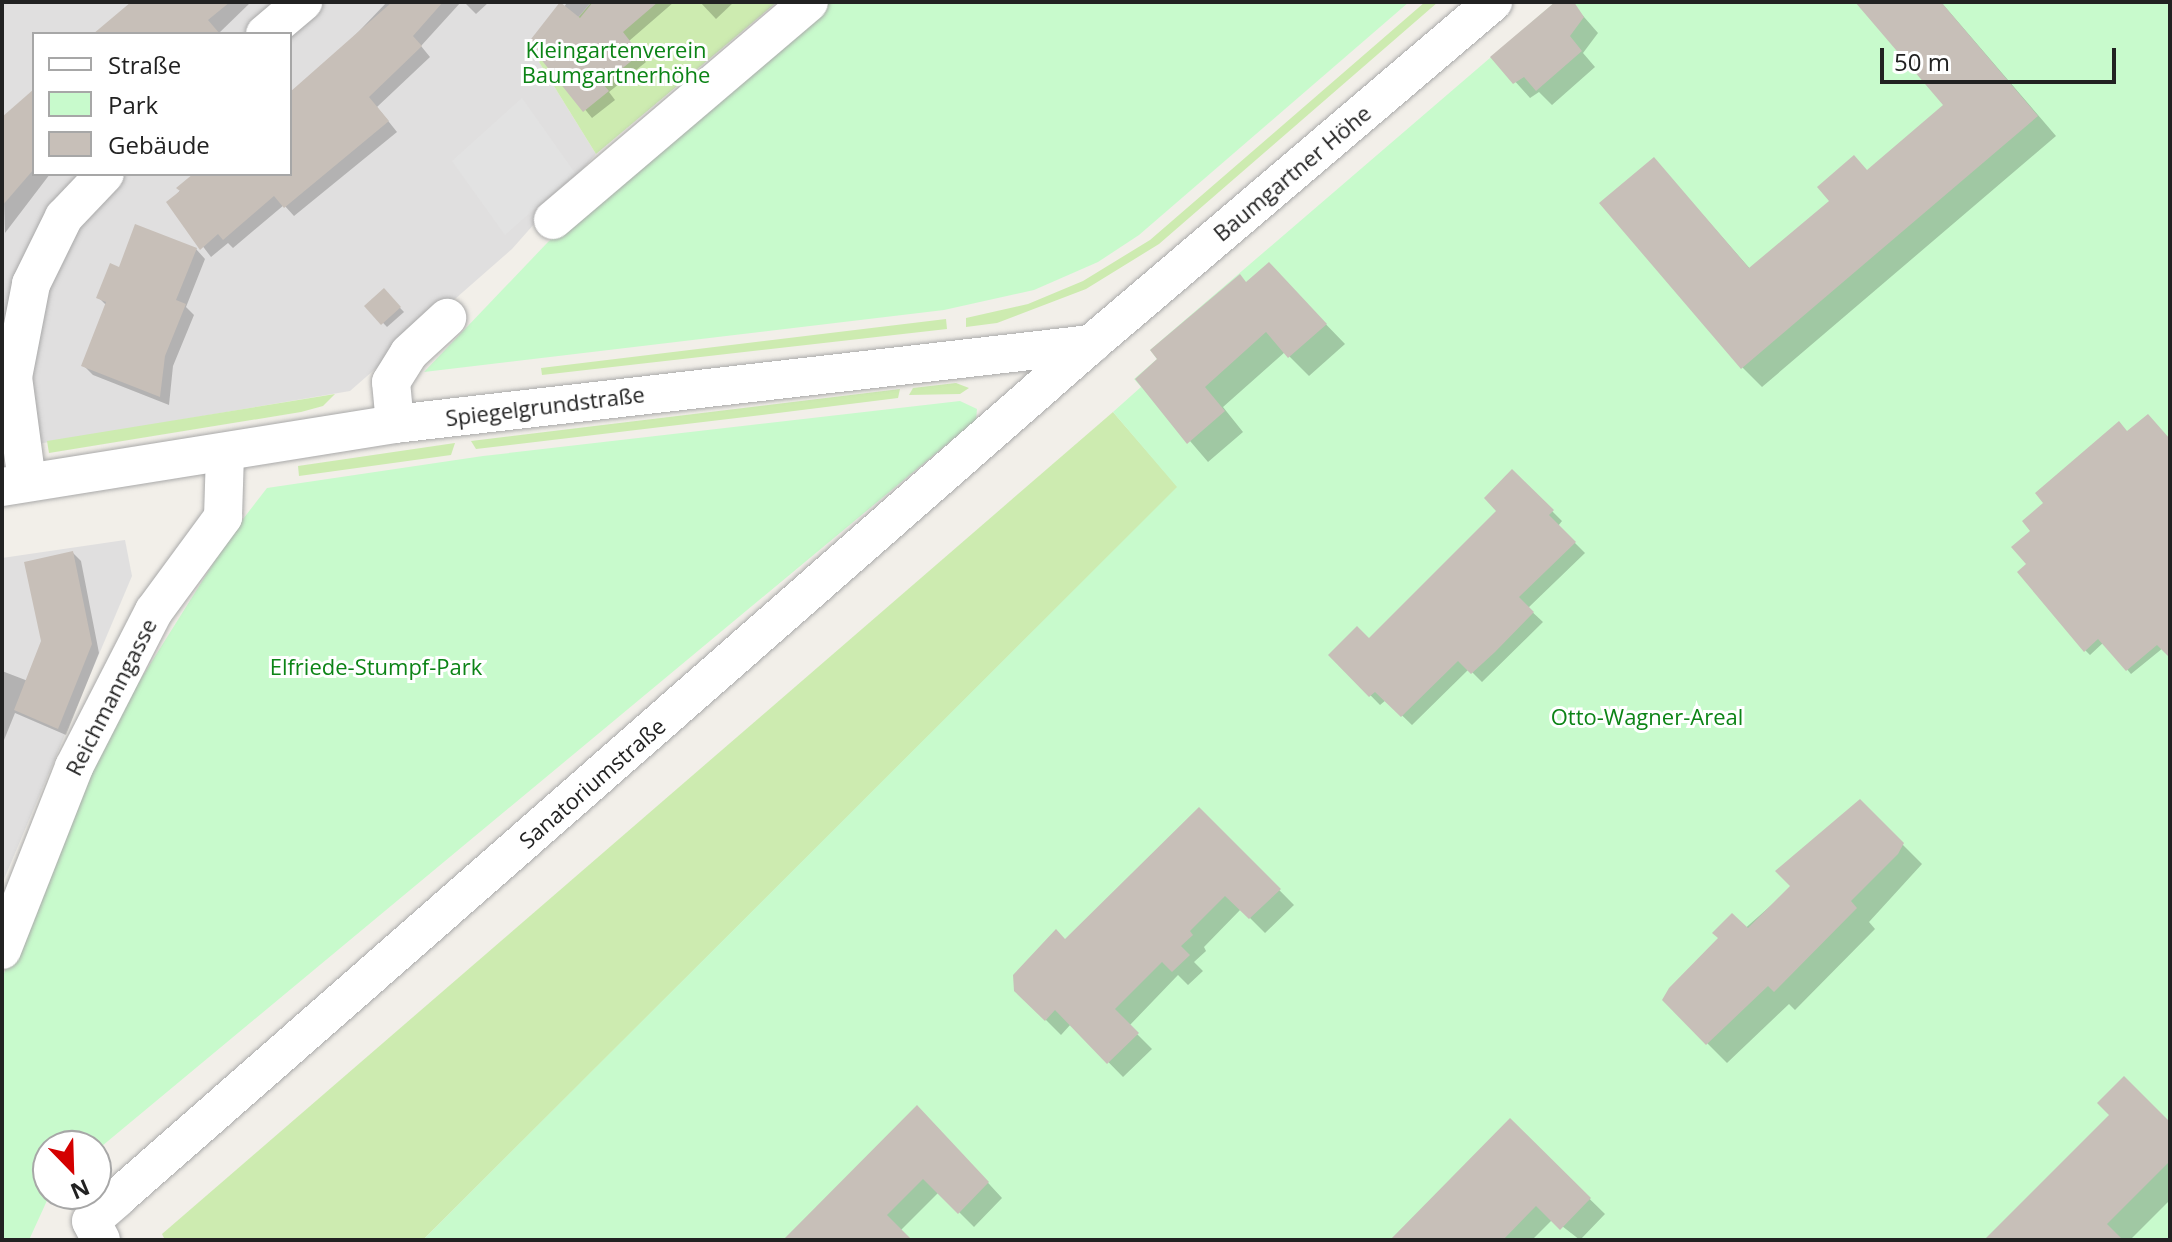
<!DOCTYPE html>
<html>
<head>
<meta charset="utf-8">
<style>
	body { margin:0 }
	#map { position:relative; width:2172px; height:1242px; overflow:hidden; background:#f2efe9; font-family:"Open Sans",sans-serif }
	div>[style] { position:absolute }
	.residential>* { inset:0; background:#e0dfdf }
	.grass>* { inset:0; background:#cdebb0 }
	.park>* { inset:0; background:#c8facc }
	.parking>* { inset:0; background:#e2e2e2 }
	.shadow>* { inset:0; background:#0003 }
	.building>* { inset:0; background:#c7bfb8 }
	.roads { filter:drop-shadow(0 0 2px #a9a9a9) drop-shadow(0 0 2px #a9a9a9) }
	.minor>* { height:38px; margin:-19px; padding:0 19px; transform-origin:19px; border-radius:19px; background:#fff }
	span { translate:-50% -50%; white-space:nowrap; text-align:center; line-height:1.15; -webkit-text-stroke:6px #fff; paint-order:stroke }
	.park-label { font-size:22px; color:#0c8416 }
	.street-label { font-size:22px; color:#222 }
	.frame { position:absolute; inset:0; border:4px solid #222; pointer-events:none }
	.legend { position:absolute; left:32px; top:32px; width:260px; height:144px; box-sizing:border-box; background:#fff; border:2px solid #a7a7a7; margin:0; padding:10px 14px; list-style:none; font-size:24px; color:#222 }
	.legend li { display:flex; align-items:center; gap:16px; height:40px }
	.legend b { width:40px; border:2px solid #a7a7a7 }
	.north { position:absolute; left:32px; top:1130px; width:80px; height:80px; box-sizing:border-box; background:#fff; border:2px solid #a7a7a7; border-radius:50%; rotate:157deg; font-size:22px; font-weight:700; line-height:32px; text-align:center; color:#222 }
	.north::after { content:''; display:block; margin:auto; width:28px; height:36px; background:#d40000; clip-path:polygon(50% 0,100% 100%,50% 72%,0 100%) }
	.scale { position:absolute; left:1880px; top:48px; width:236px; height:36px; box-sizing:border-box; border:4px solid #222; border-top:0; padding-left:10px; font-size:24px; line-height:28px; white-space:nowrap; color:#222; -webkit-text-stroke:6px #fff; paint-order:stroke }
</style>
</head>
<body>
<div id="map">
	<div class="residential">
		<i style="clip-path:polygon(evenodd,2px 2px,591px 2px,539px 62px,596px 154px,512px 249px,350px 391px,2px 450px,2px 2px,34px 34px,290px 34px,290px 174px,34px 174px,34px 34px)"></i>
		<i style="clip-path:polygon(125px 540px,132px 576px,2px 884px,2px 558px)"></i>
	</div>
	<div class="grass">
		<i style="clip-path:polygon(592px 2px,777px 2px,596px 154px,539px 62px)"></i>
		<i style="clip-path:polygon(1425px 2px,1438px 2px,1159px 244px,1086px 289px,997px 323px,966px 327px,966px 318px,1028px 304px,1083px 281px,1150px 240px)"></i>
		<i style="clip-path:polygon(946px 319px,947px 329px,542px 375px,541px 368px)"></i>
		<i style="clip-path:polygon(956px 383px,969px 388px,960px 394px,909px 395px,913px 388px)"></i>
		<i style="clip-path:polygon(900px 389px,898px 398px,762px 415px,476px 449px,471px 441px)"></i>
		<i style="clip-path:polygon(335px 394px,323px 406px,301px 412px,49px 453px,47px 441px)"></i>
		<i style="clip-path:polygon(1113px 412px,1178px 487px,423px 1240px,165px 1240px,162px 1234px)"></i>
		<i style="clip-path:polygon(455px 443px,451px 455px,299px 476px,298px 466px)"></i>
	</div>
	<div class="park">
		<i style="clip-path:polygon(828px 2px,1409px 2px,1139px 235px,1098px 262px,1034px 290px,944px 310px,424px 372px,548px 242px)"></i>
		<i style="clip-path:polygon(1555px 2px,2170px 2px,2170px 1240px,423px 1240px,1177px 487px,1113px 412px,1141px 387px,1134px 379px,1157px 359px,1150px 350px)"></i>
		<i style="clip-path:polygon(960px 401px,977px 409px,976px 420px,96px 1151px,96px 1146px,48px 1146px,50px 1194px,29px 1240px,2px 1240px,2px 978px,95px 752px,233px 532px,267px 488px,483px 456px)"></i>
	</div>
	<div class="parking">
		<i style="clip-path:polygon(522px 98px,575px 173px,505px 235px,452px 161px)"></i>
	</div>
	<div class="shadow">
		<i style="clip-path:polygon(160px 2px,251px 2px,218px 34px,97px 34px)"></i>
		<i style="clip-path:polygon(387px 2px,461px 2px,421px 46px,430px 57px,377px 107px,397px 132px,294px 216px,284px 205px,233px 248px,228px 243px,211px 257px,169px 202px,196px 174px,290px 174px,290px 103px)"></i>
		<i style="clip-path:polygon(464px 2px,489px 2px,476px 14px)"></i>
		<i style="clip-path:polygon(568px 2px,674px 2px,629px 41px,646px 62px,609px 92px,615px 100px,592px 118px,531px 43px)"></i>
		<i style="clip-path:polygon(700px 2px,734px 2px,716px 19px)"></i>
		<i style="clip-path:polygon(1558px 2px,1571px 2px,1598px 33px,1583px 53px,1595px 67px,1552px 105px,1539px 92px,1530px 98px,1493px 57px)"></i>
		<i style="clip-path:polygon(1857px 2px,1941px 2px,2056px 136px,1762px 387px,1742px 367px,1654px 159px,1751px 270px,1946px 105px)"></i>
		<i style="clip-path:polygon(34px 130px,34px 174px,50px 174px,5px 233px,2px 137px)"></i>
		<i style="clip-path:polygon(196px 249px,205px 259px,186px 307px,194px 315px,173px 366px,169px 405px,93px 375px,84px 366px,107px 306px,99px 298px,120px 269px)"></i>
		<i style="clip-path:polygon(1247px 284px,1288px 285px,1345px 344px,1309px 376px,1285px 352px,1223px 407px,1243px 432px,1208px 462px,1137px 379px)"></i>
		<i style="clip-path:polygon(384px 291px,404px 312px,387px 327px,367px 306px)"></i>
		<i style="clip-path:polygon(2128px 434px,2170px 441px,2170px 648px,2163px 648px,2131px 674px,2104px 642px,2090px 655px,2085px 650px)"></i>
		<i style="clip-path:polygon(1512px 471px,1562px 521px,1558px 526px,1585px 553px,1528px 608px,1543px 622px,1482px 682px,1469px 669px,1412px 725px,1386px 700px,1380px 705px,1331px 655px,1369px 640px,1499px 511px)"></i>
		<i style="clip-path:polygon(73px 553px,81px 561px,99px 653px,66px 735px,15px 713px,2px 745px,2px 671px,28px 681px)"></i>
		<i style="clip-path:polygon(1860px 802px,1922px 864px,1869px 922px,1875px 929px,1795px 1010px,1789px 1004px,1727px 1063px,1664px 1000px,1793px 886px)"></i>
		<i style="clip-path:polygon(1199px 809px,1294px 905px,1265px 933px,1241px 909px,1204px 947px,1206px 951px,1194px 962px,1203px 971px,1188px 985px,1178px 975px,1129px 1026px,1152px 1049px,1123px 1077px,1071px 1024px,1061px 1035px,1016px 990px)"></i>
		<i style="clip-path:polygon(2112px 1115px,2170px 1125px,2170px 1200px,2130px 1240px,1987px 1240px)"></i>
		<i style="clip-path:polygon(1510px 1121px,1605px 1214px,1580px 1240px,1553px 1219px,1532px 1240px,1393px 1240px)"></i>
		<i style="clip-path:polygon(932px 1122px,1002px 1198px,974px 1227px,939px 1192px,900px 1231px,910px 1240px,786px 1240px)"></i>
	</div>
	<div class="building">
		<i style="clip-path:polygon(131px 2px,230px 2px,208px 20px,220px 34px,93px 34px)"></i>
		<i style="clip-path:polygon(392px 2px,443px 2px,413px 36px,422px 46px,369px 97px,389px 121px,284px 208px,274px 196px,223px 240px,218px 234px,200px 250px,166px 202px,180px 191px,176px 188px,193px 174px,290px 174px,290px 92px)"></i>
		<i style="clip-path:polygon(560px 2px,580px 18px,593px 2px,658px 2px,623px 32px,640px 54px,603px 84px,609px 91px,583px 112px,528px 43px)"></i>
		<i style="clip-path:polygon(1555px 2px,1574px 2px,1584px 17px,1570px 36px,1582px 51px,1536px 91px,1524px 77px,1513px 84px,1490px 57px)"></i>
		<i style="clip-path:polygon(1855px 2px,1941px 2px,2038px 116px,1741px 369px,1599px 203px,1654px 157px,1749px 268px,1829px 201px,1817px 187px,1854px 155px,1867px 170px,1943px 105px)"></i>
		<i style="clip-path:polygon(34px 89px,34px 169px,2px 206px,2px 117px)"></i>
		<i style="clip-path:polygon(135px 224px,197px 248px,176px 300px,186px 304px,165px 356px,160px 397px,81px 366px,106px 302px,96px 298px,110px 263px,119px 267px)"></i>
		<i style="clip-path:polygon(1269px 262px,1327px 324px,1288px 358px,1266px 332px,1205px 387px,1225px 411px,1187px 444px,1135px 379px,1157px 359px,1150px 350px,1240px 274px,1246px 282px)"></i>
		<i style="clip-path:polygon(384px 288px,401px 307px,381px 325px,364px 306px)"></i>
		<i style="clip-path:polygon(2148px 414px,2170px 439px,2170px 658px,2157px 645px,2126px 671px,2098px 639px,2084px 652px,2017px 572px,2026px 564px,2011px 547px,2030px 531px,2022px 521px,2043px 503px,2035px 493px,2119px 421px,2127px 431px)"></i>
		<i style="clip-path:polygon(1512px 469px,1554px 510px,1549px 515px,1576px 542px,1519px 597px,1534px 612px,1495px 652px,1471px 674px,1458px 661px,1401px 717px,1375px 692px,1369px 697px,1328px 655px,1357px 626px,1369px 638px,1496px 511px,1484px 498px)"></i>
		<i style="clip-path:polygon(73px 551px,92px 644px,58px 729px,14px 710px,41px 641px,24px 562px)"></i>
		<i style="clip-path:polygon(1860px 799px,1904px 843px,1898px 854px,1851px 901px,1857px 908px,1774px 992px,1768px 986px,1706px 1045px,1662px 1000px,1669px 988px,1718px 938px,1712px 933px,1732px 913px,1748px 928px,1790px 886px,1775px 871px)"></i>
		<i style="clip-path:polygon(1199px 807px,1281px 889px,1249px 919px,1225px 896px,1190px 931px,1193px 935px,1181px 946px,1190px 955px,1172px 972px,1162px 962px,1115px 1009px,1139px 1033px,1107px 1064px,1055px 1010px,1045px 1021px,1014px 991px,1013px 975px,1056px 929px,1065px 939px)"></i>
		<i style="clip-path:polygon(2124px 1076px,2170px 1122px,2170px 1161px,2107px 1224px,2123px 1240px,1984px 1240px,2109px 1115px,2097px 1103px)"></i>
		<i style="clip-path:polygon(917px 1105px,989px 1182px,958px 1214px,923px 1179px,887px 1215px,912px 1240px,783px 1240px)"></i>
		<i style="clip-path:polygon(1510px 1118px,1591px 1198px,1560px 1230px,1536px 1206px,1503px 1240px,1390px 1240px)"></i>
	</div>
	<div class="roads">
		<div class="minor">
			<i style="left:265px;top:34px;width:50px;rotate:-40.1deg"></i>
			<i style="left:553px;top:220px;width:336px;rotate:-40.4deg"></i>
			<i style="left:395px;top:424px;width:42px;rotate:-95.4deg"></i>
			<i style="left:391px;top:382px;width:34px;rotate:-58deg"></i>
			<i style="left:409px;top:353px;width:52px;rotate:-42.6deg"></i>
			<i style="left:27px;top:482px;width:106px;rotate:-97.6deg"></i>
			<i style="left:13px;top:377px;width:95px;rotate:-79deg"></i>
			<i style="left:31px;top:284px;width:75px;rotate:-63.8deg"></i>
			<i style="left:64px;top:217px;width:59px;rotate:-46.4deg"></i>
			<i style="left:2px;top:487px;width:398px;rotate:-9.1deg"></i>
			<i style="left:395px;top:424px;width:701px;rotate:-6.56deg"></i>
			<i style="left:2px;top:950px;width:197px;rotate:-68.5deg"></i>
			<i style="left:74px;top:767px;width:175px;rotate:-62.9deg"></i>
			<i style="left:154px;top:611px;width:117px;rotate:-53.7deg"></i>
			<i style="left:223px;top:517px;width:64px;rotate:-88.2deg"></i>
			<i style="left:101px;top:1240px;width:21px;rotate:-118deg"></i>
			<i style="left:91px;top:1221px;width:35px;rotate:-41deg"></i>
			<i style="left:117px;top:1198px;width:1295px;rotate:-41.24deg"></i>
			<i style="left:1091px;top:344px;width:528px;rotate:-40.39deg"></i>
		</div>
	</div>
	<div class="park-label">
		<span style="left:616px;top:62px">Kleingartenverein<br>Baumgartnerhöhe</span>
		<span style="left:376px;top:667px">Elfriede-Stumpf-Park</span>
		<span style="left:1647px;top:717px">Otto-Wagner-Areal</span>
	</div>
	<div class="street-label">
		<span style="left:1292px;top:173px;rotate:-40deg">Baumgartner Höhe</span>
		<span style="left:545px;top:406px;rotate:-7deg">Spiegelgrundstraße</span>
		<span style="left:111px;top:697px;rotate:-63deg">Reichmanngasse</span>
		<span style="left:592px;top:783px;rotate:-41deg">Sanatoriumstraße</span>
	</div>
	<div class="frame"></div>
	<ul class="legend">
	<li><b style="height:10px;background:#fff"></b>Straße</li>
	<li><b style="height:22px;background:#c8facc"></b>Park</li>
	<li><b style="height:22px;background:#c7bfb8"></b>Gebäude</li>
	</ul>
	<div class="north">N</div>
	<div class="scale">50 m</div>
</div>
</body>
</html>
